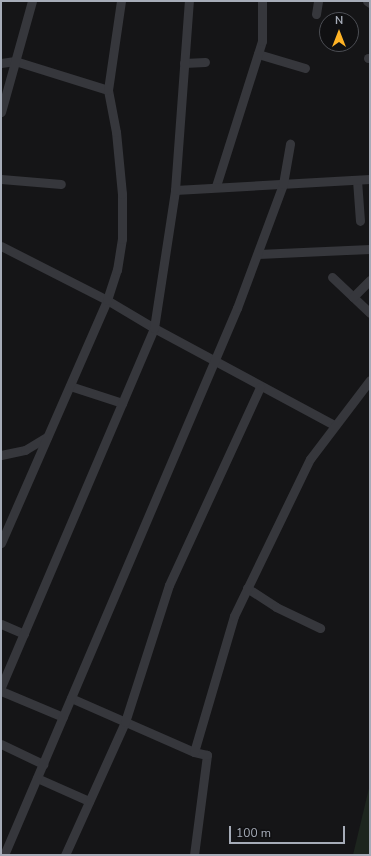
<!DOCTYPE html>
<html>
<head>
<meta charset="utf-8">
<style>
	body { margin:0 }
	#map { position:relative; width:371px; height:856px; overflow:hidden; background:#151517; font-family:"Nunito Sans",sans-serif }
	div>[style] { position:absolute }
	.green>* { inset:0; background:#1d251e }
	.minor>* { height:9px; margin:-4.5px; padding:0 4.5px; transform-origin:4.5px; border-radius:4.5px; background:#36373c }
	span { translate:-50% -50%; white-space:nowrap; text-align:center; line-height:1.15; -webkit-text-stroke:3.5px #101012; paint-order:stroke }
	.frame { position:absolute; inset:0; border:2px solid #a6acb8; pointer-events:none }
	.north { position:absolute; left:319px; top:12px; width:40px; height:40px; box-sizing:border-box; background:#101012; border:1px solid #4c4e54; border-radius:50%; rotate:0deg; font-size:11px; font-weight:700; line-height:16px; text-align:center; color:#a6acb8 }
	.north::after { content:''; display:block; margin:auto; width:14px; height:18px; background:#ffb325; clip-path:polygon(50% 0,100% 100%,50% 72%,0 100%) }
	.scale { position:absolute; left:229px; top:826px; width:116px; height:18px; box-sizing:border-box; border:2px solid #a6acb8; border-top:0; padding-left:5px; font-size:12px; line-height:14px; white-space:nowrap; color:#a6acb8; -webkit-text-stroke:3px #101012; paint-order:stroke }
</style>
</head>
<body>
<div id="map">
	<div class="green">
		<i style="clip-path:polygon(370px 784px,370px 855px,353px 855px)"></i>
	</div>
	<div class="minor">
		<i style="left:367px;top:1px;width:4px;rotate:34deg"></i>
		<i style="left:316px;top:14px;width:13px;rotate:-81deg"></i>
		<i style="left:258px;top:54px;width:49px;rotate:16.6deg"></i>
		<i style="left:368px;top:58px;width:2px"></i>
		<i style="left:1px;top:63px;width:14px;rotate:-8deg"></i>
		<i style="left:15px;top:61px;width:97px;rotate:17.3deg"></i>
		<i style="left:184px;top:63px;width:21px;rotate:-3deg"></i>
		<i style="left:1px;top:112px;width:115px;rotate:-74.4deg"></i>
		<i style="left:1px;top:179px;width:60px;rotate:4.8deg"></i>
		<i style="left:357px;top:180px;width:41px;rotate:85.8deg"></i>
		<i style="left:216px;top:186px;width:152px;rotate:-72.4deg"></i>
		<i style="left:262px;top:41px;width:40px;rotate:-90deg"></i>
		<i style="left:175px;top:190px;width:195px;rotate:-3.2deg"></i>
		<i style="left:1px;top:246px;width:119px;rotate:27deg"></i>
		<i style="left:107px;top:300px;width:55px;rotate:30.8deg"></i>
		<i style="left:154px;top:328px;width:204px;rotate:28.3deg"></i>
		<i style="left:258px;top:254px;width:112px;rotate:-2.6deg"></i>
		<i style="left:332px;top:277px;width:52px;rotate:43.5deg"></i>
		<i style="left:353px;top:297px;width:24px;rotate:-45deg"></i>
		<i style="left:70px;top:386px;width:55px;rotate:18.1deg"></i>
		<i style="left:1px;top:455px;width:25px;rotate:-12deg"></i>
		<i style="left:25px;top:450px;width:26px;rotate:-31deg"></i>
		<i style="left:1px;top:543px;width:265px;rotate:-66.4deg"></i>
		<i style="left:107px;top:300px;width:32px;rotate:-72deg"></i>
		<i style="left:117px;top:270px;width:31px;rotate:-81deg"></i>
		<i style="left:122px;top:239px;width:45px;rotate:-90deg"></i>
		<i style="left:122px;top:194px;width:62px;rotate:-95.5deg"></i>
		<i style="left:116px;top:132px;width:43px;rotate:-100.8deg"></i>
		<i style="left:108px;top:90px;width:90px;rotate:-81.7deg"></i>
		<i style="left:247px;top:588px;width:35px;rotate:33deg"></i>
		<i style="left:276px;top:607px;width:49px;rotate:25.5deg"></i>
		<i style="left:1px;top:624px;width:25px;rotate:23deg"></i>
		<i style="left:1px;top:687px;width:390px;rotate:-66.9deg"></i>
		<i style="left:154px;top:328px;width:140px;rotate:-81.3deg"></i>
		<i style="left:175px;top:190px;width:190px;rotate:-85.8deg"></i>
		<i style="left:1px;top:691px;width:67px;rotate:22.8deg"></i>
		<i style="left:71px;top:698px;width:134px;rotate:23.7deg"></i>
		<i style="left:1px;top:744px;width:47px;rotate:25.5deg"></i>
		<i style="left:37px;top:778px;width:57px;rotate:23.9deg"></i>
		<i style="left:4px;top:855px;width:595px;rotate:-66.93deg"></i>
		<i style="left:237px;top:308px;width:132px;rotate:-69.6deg"></i>
		<i style="left:283px;top:184px;width:41px;rotate:-80.1deg"></i>
		<i style="left:65px;top:855px;width:146px;rotate:-65.7deg"></i>
		<i style="left:125px;top:722px;width:144px;rotate:-72.2deg"></i>
		<i style="left:169px;top:585px;width:218px;rotate:-65.3deg"></i>
		<i style="left:194px;top:855px;width:101px;rotate:-82.6deg"></i>
		<i style="left:207px;top:755px;width:13px;rotate:-167deg"></i>
		<i style="left:194px;top:752px;width:142px;rotate:-73.6deg"></i>
		<i style="left:234px;top:616px;width:174px;rotate:-64.2deg"></i>
		<i style="left:310px;top:459px;width:99px;rotate:-52.8deg"></i>
	</div>
	<div class="frame"></div>
	<div class="north">N</div>
	<div class="scale">100 m</div>
</div>
</body>
</html>
